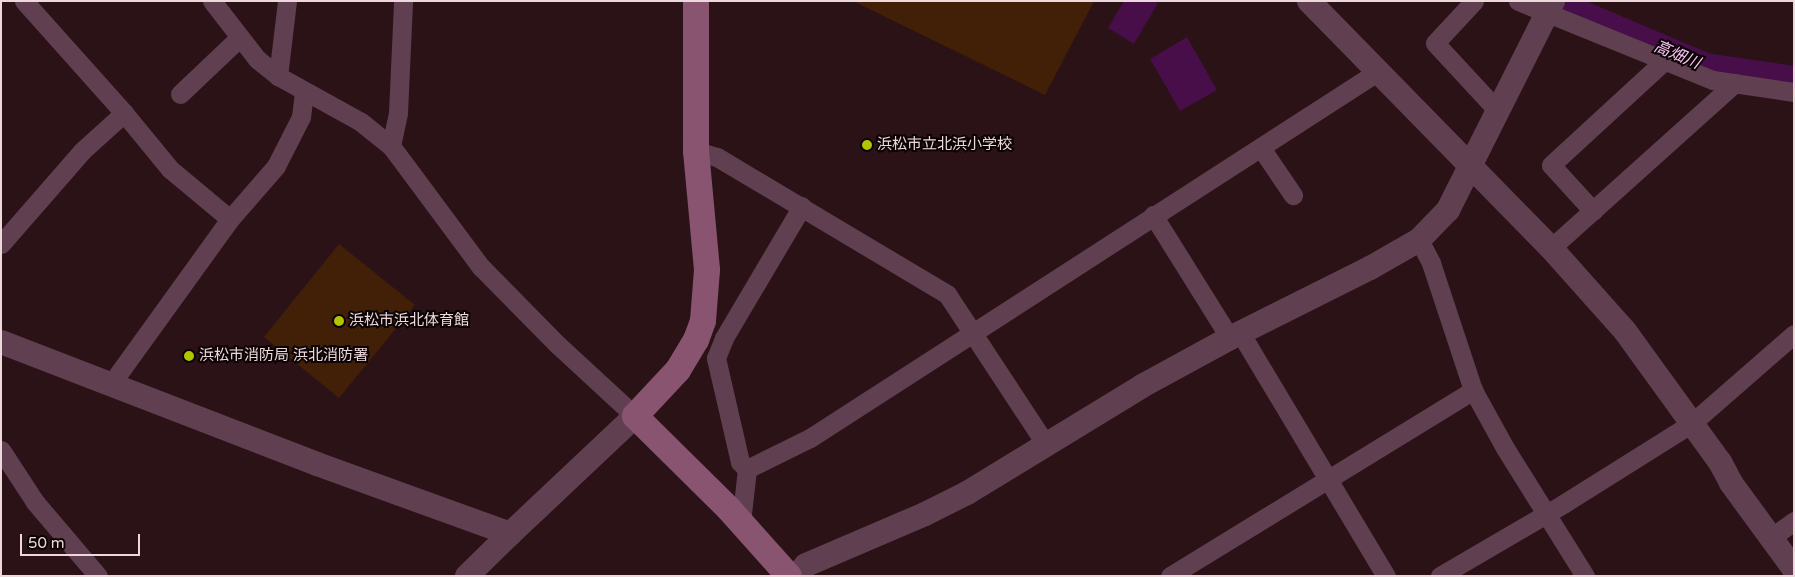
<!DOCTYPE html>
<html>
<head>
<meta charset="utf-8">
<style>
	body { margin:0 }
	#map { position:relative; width:1795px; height:577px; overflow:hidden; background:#2b1216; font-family:"Varela Round","Noto Sans JP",sans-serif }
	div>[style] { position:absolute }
	.green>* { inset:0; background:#422008 }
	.water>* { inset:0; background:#470e49 }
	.river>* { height:29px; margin:-14.5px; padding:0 14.5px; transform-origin:14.5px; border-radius:14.5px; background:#470e49 }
	.minor>* { height:19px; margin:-9.5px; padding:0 9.5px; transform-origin:9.5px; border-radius:9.5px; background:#604050 }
	.tertiary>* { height:24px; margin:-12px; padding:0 12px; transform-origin:12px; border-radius:12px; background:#604050 }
	.secondary>* { height:26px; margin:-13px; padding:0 13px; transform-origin:13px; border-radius:13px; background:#88546f }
	.dots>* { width:14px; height:14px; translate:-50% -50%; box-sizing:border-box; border:2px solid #0c0305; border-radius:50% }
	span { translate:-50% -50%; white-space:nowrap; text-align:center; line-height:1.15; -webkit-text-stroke:4px #0c0305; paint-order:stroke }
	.poi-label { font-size:15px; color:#edd9dc }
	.left { translate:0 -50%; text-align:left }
	.water-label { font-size:16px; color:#f8c6f7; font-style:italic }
	.frame { position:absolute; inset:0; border:2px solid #edd9dc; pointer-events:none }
	.scale { position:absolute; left:20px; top:534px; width:120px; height:22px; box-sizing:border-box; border:2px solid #edd9dc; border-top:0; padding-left:6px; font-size:15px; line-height:18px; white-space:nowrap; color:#edd9dc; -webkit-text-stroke:4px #0c0305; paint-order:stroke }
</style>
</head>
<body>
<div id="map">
	<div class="green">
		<i style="clip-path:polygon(853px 1px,1094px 1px,1045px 95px)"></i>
		<i style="clip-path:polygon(339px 244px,415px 305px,339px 398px,264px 337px)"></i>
	</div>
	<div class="water">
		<i style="clip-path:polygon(1124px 1px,1154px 1px,1158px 3px,1134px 44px,1108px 28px)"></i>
		<i style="clip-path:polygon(1187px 37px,1217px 90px,1180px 111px,1150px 59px)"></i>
	</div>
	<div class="river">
		<i style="left:1566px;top:8px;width:151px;rotate:23deg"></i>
		<i style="left:1705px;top:67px;width:90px;rotate:8.3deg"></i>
	</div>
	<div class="minor">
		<i style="left:24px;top:1px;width:150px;rotate:48.2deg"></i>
		<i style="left:124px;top:113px;width:72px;rotate:50.6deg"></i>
		<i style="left:170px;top:169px;width:78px;rotate:39.8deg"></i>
		<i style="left:212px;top:1px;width:73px;rotate:52.2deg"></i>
		<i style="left:257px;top:59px;width:27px;rotate:39deg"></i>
		<i style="left:287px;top:1px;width:76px;rotate:96.8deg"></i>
		<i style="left:278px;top:76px;width:95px;rotate:29deg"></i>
		<i style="left:361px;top:122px;width:38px;rotate:39deg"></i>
		<i style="left:391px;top:146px;width:151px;rotate:53.4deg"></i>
		<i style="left:481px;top:267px;width:110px;rotate:45.4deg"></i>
		<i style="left:558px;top:345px;width:105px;rotate:42.7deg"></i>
		<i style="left:1474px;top:1px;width:57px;rotate:132.9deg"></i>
		<i style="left:1435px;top:43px;width:93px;rotate:47.2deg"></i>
		<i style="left:1518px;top:1px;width:210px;rotate:22.1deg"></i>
		<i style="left:1713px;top:80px;width:82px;rotate:8.4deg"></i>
		<i style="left:180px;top:94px;width:81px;rotate:-43.5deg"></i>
		<i style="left:391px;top:146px;width:34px;rotate:-78deg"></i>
		<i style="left:398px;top:113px;width:112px;rotate:-87.4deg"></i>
		<i style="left:1261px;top:148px;width:57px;rotate:55.8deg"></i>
		<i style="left:696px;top:151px;width:22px;rotate:16deg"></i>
		<i style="left:717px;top:157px;width:268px;rotate:30.8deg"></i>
		<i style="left:947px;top:294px;width:178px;rotate:56.7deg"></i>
		<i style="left:1593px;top:211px;width:62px;rotate:-132.4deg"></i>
		<i style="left:1551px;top:165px;width:155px;rotate:-42.6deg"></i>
		<i style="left:1153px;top:215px;width:145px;rotate:58deg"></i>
		<i style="left:1419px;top:240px;width:26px;rotate:62deg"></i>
		<i style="left:1431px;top:263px;width:134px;rotate:71.7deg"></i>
		<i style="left:1473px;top:390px;width:66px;rotate:61.1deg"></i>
		<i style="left:1505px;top:448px;width:151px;rotate:58deg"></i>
		<i style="left:1px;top:244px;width:123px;rotate:-48.9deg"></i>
		<i style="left:82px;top:151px;width:57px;rotate:-42.1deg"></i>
		<i style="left:1551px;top:248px;width:247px;rotate:-41.9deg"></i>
		<i style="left:1241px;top:334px;width:282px;rotate:59.1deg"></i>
		<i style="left:111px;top:384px;width:203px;rotate:-54.2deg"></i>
		<i style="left:230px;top:219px;width:70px;rotate:-49deg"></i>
		<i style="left:276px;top:166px;width:55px;rotate:-63deg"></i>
		<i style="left:301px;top:117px;width:26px;rotate:-83deg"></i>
		<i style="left:1px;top:450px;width:62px;rotate:56.8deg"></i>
		<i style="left:35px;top:502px;width:97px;rotate:49.6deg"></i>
		<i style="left:747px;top:469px;width:70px;rotate:-26.2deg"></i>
		<i style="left:810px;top:438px;width:675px;rotate:-32.84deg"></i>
		<i style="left:741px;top:522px;width:53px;rotate:-83.5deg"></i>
		<i style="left:747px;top:469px;width:10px;rotate:-135deg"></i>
		<i style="left:740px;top:462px;width:107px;rotate:-103deg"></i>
		<i style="left:716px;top:358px;width:22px;rotate:-68deg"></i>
		<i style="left:724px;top:338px;width:153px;rotate:-59.4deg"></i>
		<i style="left:1772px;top:537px;width:27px;rotate:-36deg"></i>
		<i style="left:1170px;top:576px;width:356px;rotate:-31.5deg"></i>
		<i style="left:1440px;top:576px;width:143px;rotate:-30.3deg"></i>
		<i style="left:1563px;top:504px;width:152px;rotate:-32.1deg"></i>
		<i style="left:1692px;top:423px;width:135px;rotate:-41.1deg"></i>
	</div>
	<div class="tertiary">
		<i style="left:1309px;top:1px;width:346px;rotate:45.6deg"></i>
		<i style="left:1551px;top:248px;width:111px;rotate:48.3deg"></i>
		<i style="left:1625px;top:331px;width:162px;rotate:54.1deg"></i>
		<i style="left:1720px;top:462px;width:24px;rotate:62deg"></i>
		<i style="left:1731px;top:483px;width:107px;rotate:53.8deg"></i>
		<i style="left:1px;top:342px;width:339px;rotate:21.1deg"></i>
		<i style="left:317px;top:464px;width:205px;rotate:19.9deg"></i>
		<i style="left:510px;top:534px;width:172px;rotate:-43.3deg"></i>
		<i style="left:467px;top:576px;width:60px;rotate:-44.3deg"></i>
		<i style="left:797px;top:576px;width:14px;rotate:-51deg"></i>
		<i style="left:806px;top:565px;width:129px;rotate:-23.2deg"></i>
		<i style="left:925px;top:514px;width:47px;rotate:-26.6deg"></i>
		<i style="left:967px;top:493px;width:205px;rotate:-31.4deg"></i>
		<i style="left:1142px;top:386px;width:100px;rotate:-28.6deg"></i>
		<i style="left:1230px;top:338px;width:157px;rotate:-26.6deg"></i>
		<i style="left:1370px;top:268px;width:56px;rotate:-29.7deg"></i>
		<i style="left:1419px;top:240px;width:42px;rotate:-46deg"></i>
		<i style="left:1448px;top:210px;width:234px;rotate:-63.3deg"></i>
	</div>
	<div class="secondary">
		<i style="left:696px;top:1px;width:150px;rotate:90deg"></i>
		<i style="left:696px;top:151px;width:120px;rotate:84.7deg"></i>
		<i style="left:707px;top:270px;width:51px;rotate:94.5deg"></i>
		<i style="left:703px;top:321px;width:20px;rotate:110deg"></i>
		<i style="left:696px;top:340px;width:35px;rotate:121deg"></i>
		<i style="left:678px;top:370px;width:63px;rotate:133.1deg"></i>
		<i style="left:635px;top:416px;width:132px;rotate:44.7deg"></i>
		<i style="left:729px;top:509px;width:90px;rotate:48.2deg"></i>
	</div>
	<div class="dots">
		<i style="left:867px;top:145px;background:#b1c500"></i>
		<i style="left:339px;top:321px;background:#b1c500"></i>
		<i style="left:189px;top:356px;background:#b1c500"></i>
	</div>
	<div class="poi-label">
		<span class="left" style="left:877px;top:145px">浜松市立北浜小学校</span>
		<span class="left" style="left:349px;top:321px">浜松市浜北体育館</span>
		<span class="left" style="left:199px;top:356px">浜松市消防局 浜北消防署</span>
	</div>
	<div class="water-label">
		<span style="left:1677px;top:55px;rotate:23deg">高畑川</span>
	</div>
	<div class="frame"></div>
	<div class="scale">50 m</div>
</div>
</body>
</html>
